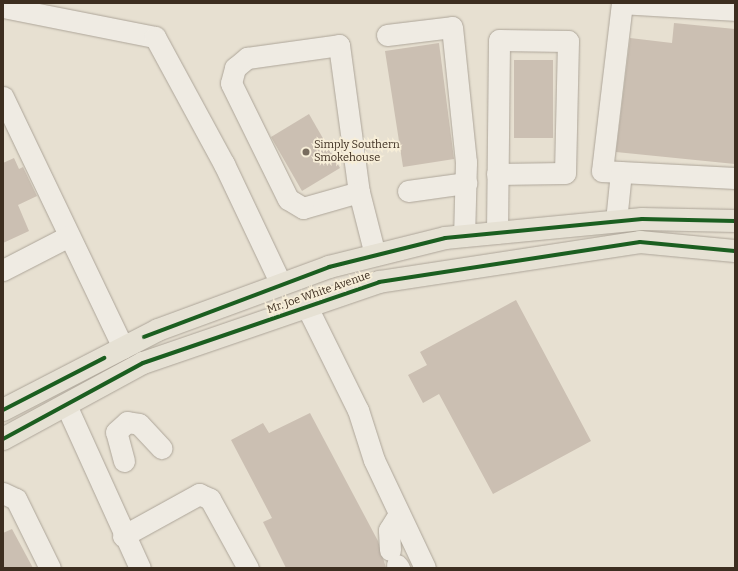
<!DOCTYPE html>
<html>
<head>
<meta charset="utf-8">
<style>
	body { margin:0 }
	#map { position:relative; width:738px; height:571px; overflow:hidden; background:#e7e0d1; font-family:Bitter,serif }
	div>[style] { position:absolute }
	.building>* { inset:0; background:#cbbfb2 }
	.roads { filter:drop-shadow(0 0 1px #ada599) drop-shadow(0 0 1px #ada599) }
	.minor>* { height:21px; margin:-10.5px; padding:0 10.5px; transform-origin:10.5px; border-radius:10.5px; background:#efebe3 }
	.major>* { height:22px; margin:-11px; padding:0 11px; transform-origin:11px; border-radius:11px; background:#e6e1d4 }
	.cycleway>* { height:4px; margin:-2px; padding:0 2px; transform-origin:2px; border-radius:2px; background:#1b5e20 }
	.dots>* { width:11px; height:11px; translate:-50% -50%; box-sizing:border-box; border:2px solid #f7eed8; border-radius:50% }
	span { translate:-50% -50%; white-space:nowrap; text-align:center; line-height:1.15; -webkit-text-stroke:3.5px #f7eed8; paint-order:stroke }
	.poi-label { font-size:11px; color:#3d2e20 }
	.left { translate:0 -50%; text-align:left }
	.street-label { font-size:11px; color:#3d2e20 }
	.frame { position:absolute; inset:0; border:4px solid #3d2e20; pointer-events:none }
</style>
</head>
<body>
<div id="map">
	<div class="building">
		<i style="clip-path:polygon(674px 23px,735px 29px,735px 164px,616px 152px,630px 38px,672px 43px)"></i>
		<i style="clip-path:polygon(439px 43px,454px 159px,403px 167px,385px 51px)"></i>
		<i style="clip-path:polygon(514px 60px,553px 60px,553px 138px,514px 138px)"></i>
		<i style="clip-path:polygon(309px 114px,340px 168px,302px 191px,271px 137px)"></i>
		<i style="clip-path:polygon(14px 158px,19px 169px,23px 167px,37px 196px,18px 205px,29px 231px,3px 243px,3px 163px)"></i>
		<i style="clip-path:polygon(516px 300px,591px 441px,493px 494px,439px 394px,423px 403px,408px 375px,427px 365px,420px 352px)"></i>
		<i style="clip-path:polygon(310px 413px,378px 541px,386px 568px,286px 568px,263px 522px,272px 518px,231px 440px,263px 423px,269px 433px)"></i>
		<i style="clip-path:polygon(12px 529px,33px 568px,3px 568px,3px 533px)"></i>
	</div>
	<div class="roads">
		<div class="minor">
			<i style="left:3px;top:7px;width:155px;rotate:11.2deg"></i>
			<i style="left:155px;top:37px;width:145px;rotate:61.5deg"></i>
			<i style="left:224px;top:164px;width:133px;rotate:64.6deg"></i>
			<i style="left:735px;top:10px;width:113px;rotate:-176.5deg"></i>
			<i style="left:622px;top:3px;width:169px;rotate:96.8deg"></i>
			<i style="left:602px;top:171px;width:133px;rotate:3deg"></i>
			<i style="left:387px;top:35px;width:65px;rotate:-7deg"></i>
			<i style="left:452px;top:27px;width:136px;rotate:84.1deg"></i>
			<i style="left:466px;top:162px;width:74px;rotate:91.5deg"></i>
			<i style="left:3px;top:97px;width:278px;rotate:64.4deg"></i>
			<i style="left:408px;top:191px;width:59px;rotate:-7.9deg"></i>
			<i style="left:359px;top:192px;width:58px;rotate:164.1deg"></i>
			<i style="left:303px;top:208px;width:17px;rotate:-149deg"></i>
			<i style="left:288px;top:199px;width:129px;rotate:-116.2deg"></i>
			<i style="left:231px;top:83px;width:16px;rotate:-75deg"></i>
			<i style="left:235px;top:68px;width:16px;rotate:-40deg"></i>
			<i style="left:247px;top:58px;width:93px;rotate:-8deg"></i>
			<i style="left:339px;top:45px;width:148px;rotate:82.3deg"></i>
			<i style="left:359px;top:192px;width:65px;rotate:75.7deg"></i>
			<i style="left:616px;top:221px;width:49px;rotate:-84.2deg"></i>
			<i style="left:497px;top:233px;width:193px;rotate:-89.4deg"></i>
			<i style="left:499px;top:40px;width:69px;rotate:0.8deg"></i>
			<i style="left:568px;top:41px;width:132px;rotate:91.3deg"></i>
			<i style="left:565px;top:173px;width:68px;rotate:179.2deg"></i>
			<i style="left:3px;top:270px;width:74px;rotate:-27.3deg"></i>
			<i style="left:307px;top:307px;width:115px;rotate:63.7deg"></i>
			<i style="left:358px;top:410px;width:52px;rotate:72.3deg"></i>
			<i style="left:374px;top:460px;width:119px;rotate:64.7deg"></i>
			<i style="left:66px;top:405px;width:179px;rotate:65.6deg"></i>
			<i style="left:124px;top:461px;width:30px;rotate:-105deg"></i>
			<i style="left:116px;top:432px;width:15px;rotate:-42deg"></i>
			<i style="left:127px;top:422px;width:12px;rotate:9deg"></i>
			<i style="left:139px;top:424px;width:33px;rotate:47deg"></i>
			<i style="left:3px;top:493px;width:14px;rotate:25deg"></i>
			<i style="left:16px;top:499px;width:77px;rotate:63.8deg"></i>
			<i style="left:123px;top:536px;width:87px;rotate:-28.9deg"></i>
			<i style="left:199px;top:494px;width:12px;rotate:24deg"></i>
			<i style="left:210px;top:499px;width:79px;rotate:61.2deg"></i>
			<i style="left:390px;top:550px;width:20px;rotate:-93deg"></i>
			<i style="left:389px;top:530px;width:19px;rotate:-58deg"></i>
			<i style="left:397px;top:565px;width:4px;rotate:56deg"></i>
		</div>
		<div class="major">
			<i style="left:3px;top:410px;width:174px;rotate:-27.3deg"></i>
			<i style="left:158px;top:330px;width:182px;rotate:-20.2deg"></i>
			<i style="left:329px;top:267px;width:120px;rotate:-14deg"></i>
			<i style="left:445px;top:238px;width:198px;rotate:-5.5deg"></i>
			<i style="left:642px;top:219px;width:93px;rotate:1.2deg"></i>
			<i style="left:3px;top:439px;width:159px;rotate:-28.5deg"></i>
			<i style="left:143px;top:363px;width:250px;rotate:-18.9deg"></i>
			<i style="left:379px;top:282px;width:264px;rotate:-8.7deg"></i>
			<i style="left:640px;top:242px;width:95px;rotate:5.4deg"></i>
		</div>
	</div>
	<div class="cycleway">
		<i style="left:144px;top:337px;width:198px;rotate:-20.7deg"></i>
		<i style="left:329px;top:267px;width:120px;rotate:-14deg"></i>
		<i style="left:445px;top:238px;width:198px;rotate:-5.5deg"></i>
		<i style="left:642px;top:219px;width:93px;rotate:1.2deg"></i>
		<i style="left:3px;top:410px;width:114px;rotate:-27.2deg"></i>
		<i style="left:3px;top:439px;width:159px;rotate:-28.5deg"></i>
		<i style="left:143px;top:363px;width:250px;rotate:-18.9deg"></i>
		<i style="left:379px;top:282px;width:264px;rotate:-8.7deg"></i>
		<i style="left:640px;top:242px;width:95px;rotate:5.4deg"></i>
	</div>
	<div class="dots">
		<i style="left:306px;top:152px;background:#786c5e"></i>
	</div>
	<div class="poi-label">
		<span class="left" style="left:314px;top:152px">Simply Southern<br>Smokehouse</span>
	</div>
	<div class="street-label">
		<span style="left:319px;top:293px;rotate:-19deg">Mr. Joe White Avenue</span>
	</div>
	<div class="frame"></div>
</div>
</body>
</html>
